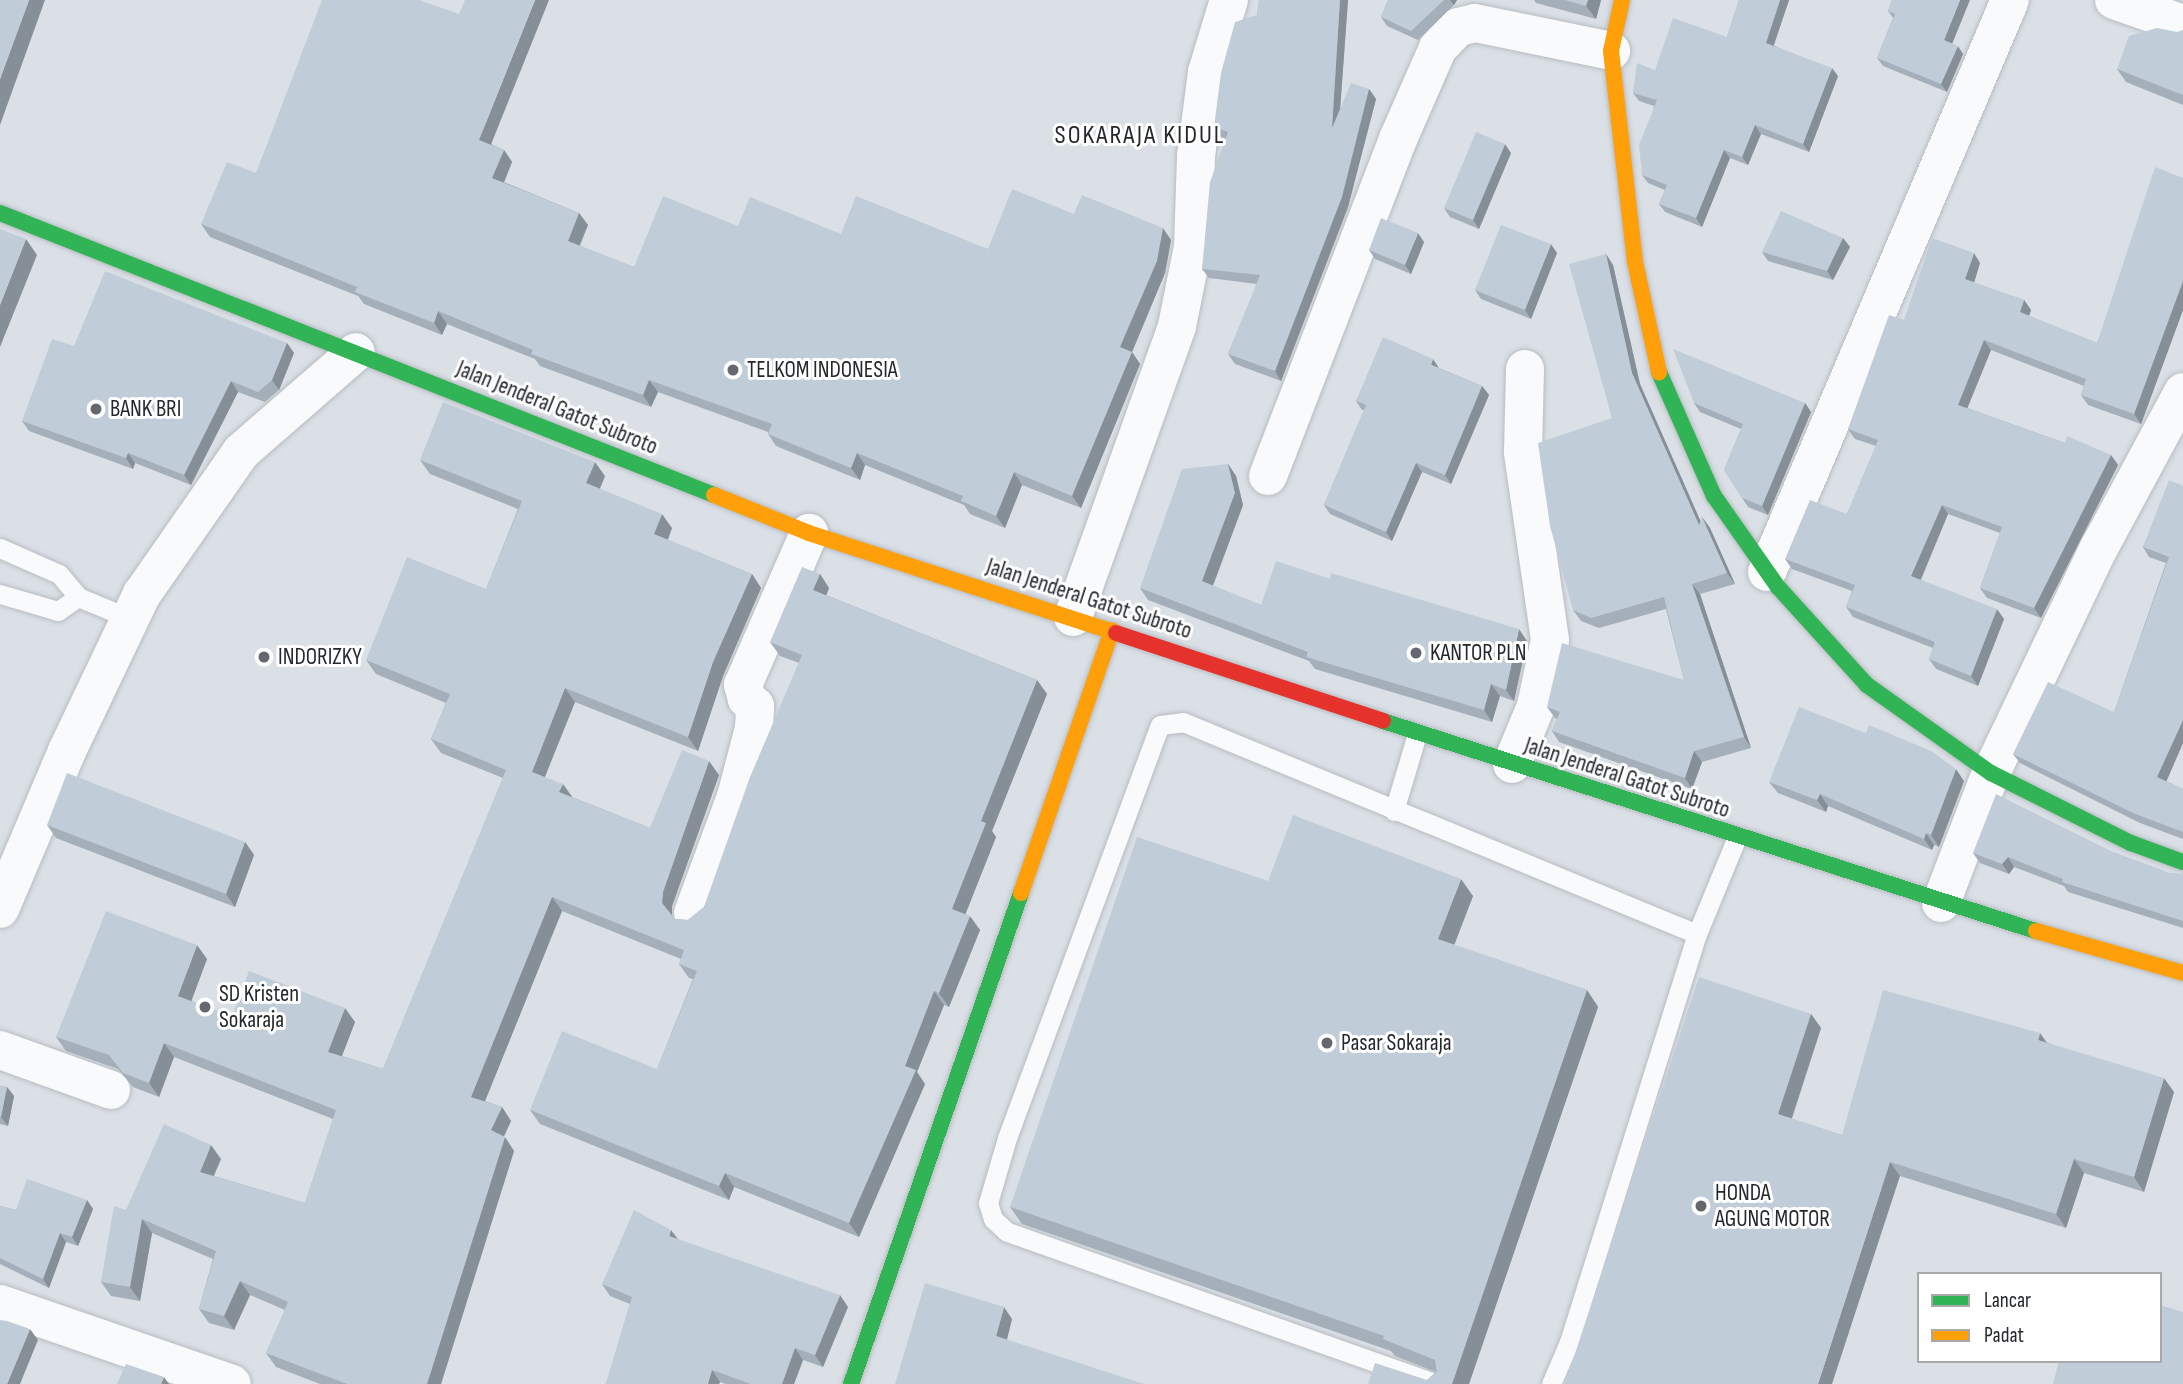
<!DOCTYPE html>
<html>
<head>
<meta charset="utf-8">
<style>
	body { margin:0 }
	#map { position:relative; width:2183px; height:1384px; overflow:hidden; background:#dae0e6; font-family:"Sofia Sans Condensed",sans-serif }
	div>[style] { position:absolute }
	.roads { filter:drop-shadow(0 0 2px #b8bcc1) drop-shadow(0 0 2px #b8bcc1) }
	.lane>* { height:19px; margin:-9.5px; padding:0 9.5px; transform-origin:9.5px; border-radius:9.5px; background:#f9fafb }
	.street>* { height:38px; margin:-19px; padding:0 19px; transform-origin:19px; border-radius:19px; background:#f9fafb }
	.fast>* { height:16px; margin:-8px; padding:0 8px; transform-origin:8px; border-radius:8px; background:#30b455 }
	.slow>* { height:16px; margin:-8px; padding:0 8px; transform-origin:8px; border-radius:8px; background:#ff9f0a }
	.jam>* { height:16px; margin:-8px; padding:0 8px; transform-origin:8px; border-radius:8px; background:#e5322d }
	.wall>* { inset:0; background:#a5afba }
	.shaded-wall>* { inset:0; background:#868f97 }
	.building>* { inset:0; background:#c0ccd8 }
	.dots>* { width:19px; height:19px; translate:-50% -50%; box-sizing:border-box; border:4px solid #fff; border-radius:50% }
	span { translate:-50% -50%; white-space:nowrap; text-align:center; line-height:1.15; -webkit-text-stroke:6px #fff; paint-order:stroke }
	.poi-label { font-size:23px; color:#24282d }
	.left { translate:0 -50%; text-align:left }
	.street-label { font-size:23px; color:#24282d }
	.quarter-label { font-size:26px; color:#24282d; letter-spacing:2px }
	.legend { position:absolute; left:1917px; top:1272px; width:245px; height:91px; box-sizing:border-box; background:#fff; border:2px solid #a7a9ab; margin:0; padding:9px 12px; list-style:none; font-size:21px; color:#24282d }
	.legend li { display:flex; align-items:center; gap:14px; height:35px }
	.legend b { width:35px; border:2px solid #a7a9ab }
</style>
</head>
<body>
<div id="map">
	<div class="roads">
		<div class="lane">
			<i style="left:0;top:548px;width:64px;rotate:23.8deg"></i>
			<i style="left:59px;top:574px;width:30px;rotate:50deg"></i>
			<i style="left:78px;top:597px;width:55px;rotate:22.4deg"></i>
			<i style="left:0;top:594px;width:60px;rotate:16.3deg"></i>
			<i style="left:58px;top:611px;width:24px;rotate:-35deg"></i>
			<i style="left:1394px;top:811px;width:80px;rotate:-73.4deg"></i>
			<i style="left:1437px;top:1384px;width:457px;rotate:-160.5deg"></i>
			<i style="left:1006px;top:1231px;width:18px;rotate:-137deg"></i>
			<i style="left:993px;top:1219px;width:17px;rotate:-107deg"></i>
			<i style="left:988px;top:1203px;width:68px;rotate:-73.7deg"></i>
			<i style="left:1007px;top:1138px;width:440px;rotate:-69.7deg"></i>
			<i style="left:1160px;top:725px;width:23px;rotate:-7deg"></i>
			<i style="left:1183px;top:722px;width:556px;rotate:22.41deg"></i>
			<i style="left:1551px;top:1384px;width:46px;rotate:-66.8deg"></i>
			<i style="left:1569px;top:1342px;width:428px;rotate:-72.6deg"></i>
			<i style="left:1697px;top:934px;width:105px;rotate:-67.6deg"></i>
		</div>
		<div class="street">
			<i style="left:2114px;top:0;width:73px;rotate:19.2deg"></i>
			<i style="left:1268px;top:476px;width:361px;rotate:-68.9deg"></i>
			<i style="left:1398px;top:139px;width:99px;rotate:-66.3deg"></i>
			<i style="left:1438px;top:48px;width:29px;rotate:-46deg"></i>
			<i style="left:1458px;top:27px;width:17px;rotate:-13deg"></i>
			<i style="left:1475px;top:23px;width:139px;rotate:11.6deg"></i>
			<i style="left:1767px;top:572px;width:621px;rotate:-66.98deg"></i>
			<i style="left:1073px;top:617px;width:309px;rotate:-70.3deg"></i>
			<i style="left:1177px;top:326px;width:81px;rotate:-78.6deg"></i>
			<i style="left:1193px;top:247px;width:91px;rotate:-88.1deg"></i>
			<i style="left:1196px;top:156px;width:85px;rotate:-82.5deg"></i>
			<i style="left:1207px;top:72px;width:75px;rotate:-73deg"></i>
			<i style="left:1512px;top:764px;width:63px;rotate:-67.5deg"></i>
			<i style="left:1536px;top:706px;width:67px;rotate:-78deg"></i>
			<i style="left:1550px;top:640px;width:190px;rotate:-98.2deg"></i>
			<i style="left:1523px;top:452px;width:83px;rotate:-88.6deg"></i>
			<i style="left:1941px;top:903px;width:139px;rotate:-69deg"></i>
			<i style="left:1991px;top:773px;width:250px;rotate:-64.4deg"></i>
			<i style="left:2099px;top:548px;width:177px;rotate:-61.7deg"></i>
			<i style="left:0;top:909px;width:172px;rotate:-67deg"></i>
			<i style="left:67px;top:751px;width:174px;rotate:-64.5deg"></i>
			<i style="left:142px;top:594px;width:173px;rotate:-55.1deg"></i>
			<i style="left:241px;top:452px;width:152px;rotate:-41deg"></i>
			<i style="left:693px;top:913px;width:124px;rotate:-69.7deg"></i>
			<i style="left:736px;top:797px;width:71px;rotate:-75.4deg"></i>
			<i style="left:754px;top:728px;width:22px;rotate:-87deg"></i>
			<i style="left:755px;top:706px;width:11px;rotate:-139deg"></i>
			<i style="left:747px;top:699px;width:15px;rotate:-106deg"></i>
			<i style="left:743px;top:685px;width:166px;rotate:-66.5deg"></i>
			<i style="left:0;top:1050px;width:118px;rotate:19.8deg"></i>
			<i style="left:0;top:1304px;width:245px;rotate:19deg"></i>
		</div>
		<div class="fast">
			<i style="left:0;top:213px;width:768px;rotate:21.55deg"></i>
			<i style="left:1659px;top:372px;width:136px;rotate:66.1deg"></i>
			<i style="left:1714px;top:496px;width:111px;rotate:54.9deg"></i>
			<i style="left:1778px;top:587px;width:132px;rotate:47.8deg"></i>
			<i style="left:1867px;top:685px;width:152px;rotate:35.4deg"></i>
			<i style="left:1991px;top:773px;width:157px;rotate:26.6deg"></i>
			<i style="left:2131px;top:843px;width:55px;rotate:20.1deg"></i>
			<i style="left:1383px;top:721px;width:686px;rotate:17.83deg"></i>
			<i style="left:851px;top:1384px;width:520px;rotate:-70.9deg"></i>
		</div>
		<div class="slow">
			<i style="left:1622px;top:0;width:52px;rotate:102.2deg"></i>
			<i style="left:1611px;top:51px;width:212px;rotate:83.5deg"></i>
			<i style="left:1635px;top:262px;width:113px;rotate:77.7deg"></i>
			<i style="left:714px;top:495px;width:102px;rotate:21.8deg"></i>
			<i style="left:809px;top:533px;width:323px;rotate:18deg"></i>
			<i style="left:1021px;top:893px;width:278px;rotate:-70.9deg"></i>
			<i style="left:2036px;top:931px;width:153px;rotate:15.9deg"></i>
		</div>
		<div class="jam">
			<i style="left:1116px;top:633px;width:281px;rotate:18.2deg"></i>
		</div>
	</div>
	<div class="wall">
		<i style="clip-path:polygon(1259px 0,1348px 0,1340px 108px,1369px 89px,1376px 99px,1348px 207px,1281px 381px,1235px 364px,1228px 354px,1257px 284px,1209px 278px,1202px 269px,1226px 139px,1221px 137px,1214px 127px,1257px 15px)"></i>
		<i style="clip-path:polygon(1388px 0,1457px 0,1454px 5px,1418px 40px,1387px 26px,1381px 17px)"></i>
		<i style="clip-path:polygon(1534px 0,1601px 0,1596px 19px,1536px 3px)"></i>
		<i style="clip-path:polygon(1739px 0,1789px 0,1773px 45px,1838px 76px,1809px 152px,1761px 134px,1748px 165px,1730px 158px,1702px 227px,1665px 212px,1659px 204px,1665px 190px,1648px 183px,1642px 175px,1654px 106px,1639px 101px,1633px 93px,1727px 37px)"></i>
		<i style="clip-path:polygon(1892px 0,1952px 44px,1963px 54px,1947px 92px,1883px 66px,1877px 58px,1893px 18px,1888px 11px)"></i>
		<i style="clip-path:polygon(459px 14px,491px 144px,504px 150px,512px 162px,504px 182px,579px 213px,588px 225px,580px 246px,634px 267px,738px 226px,841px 234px,988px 249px,1074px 214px,1171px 240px,1165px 273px,1132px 352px,1140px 364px,1081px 508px,1022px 485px,1005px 528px,970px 514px,964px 505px,865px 465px,860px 480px,776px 446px,768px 434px,768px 432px,658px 392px,651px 407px,540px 366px,535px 359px,447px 324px,442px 335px,364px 304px,358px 296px,210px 237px,201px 224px,256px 173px)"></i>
		<i style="clip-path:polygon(2183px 30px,2183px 105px,2126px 82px,2117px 69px)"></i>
		<i style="clip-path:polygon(1511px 153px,1479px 229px,1450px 217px,1444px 208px)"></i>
		<i style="clip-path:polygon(2183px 178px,2183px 310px,2141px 424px,2088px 405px,2081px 395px,2084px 386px,1991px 350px,1967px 408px,2065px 443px,2111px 455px,2118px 465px,2041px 618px,1987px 598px,1980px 588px,2000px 533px,1948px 514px,1921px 580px,2004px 619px,1978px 686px,1936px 669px,1929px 659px,1933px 648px,1853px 617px,1846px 607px,1852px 591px,1792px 569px,1785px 559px,1847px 514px,1876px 446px,1855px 439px,1848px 429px,1904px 320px,1980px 263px,1974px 283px,2024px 300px,2031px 310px,2029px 316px,2097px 343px)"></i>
		<i style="clip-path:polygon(1843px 238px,1850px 247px,1833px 280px,1768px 261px,1762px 252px)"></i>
		<i style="clip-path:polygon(1424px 242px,1411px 274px,1375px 259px,1369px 250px)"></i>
		<i style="clip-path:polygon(1557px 253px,1531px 319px,1481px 299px,1475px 290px)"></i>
		<i style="clip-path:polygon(1606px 254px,1613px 265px,1640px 384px,1701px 522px,1702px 517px,1710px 528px,1735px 584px,1700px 594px,1751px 748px,1702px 762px,1692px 789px,1559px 742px,1552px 731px,1557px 719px,1555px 718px,1547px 707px,1684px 680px,1666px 609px,1599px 628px,1581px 621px,1573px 610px,1612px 418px)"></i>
		<i style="clip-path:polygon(287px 343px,294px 353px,279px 390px,265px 402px,238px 392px,191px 485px,135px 463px,133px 469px,29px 431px,22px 421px,74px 346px)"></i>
		<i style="clip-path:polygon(1439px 368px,1482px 386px,1489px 395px,1451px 484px,1422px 472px,1392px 541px,1330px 514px,1324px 505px,1364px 410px,1362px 410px,1356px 401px)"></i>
		<i style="clip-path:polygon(1694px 403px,1805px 403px,1811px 412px,1768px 515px,1748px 507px,1724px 470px,1741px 429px,1700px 412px)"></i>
		<i style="clip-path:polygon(420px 460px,605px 476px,600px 489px,672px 528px,668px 540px,752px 574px,761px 588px,723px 676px,698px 751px,575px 702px,545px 777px,572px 797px,650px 828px,719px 775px,672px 906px,672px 915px,675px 919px,688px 920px,704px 907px,799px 663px,780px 656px,770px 642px,820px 574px,829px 588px,826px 595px,1037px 680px,1047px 694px,992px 831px,996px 837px,965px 914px,980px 930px,949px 1007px,944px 1005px,917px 1072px,925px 1084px,859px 1237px,734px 1187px,729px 1200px,540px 1124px,530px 1110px,657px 1069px,693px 979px,689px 978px,679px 964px,681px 959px,562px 911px,485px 1101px,502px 1107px,511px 1121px,504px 1137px,514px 1151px,441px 1384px,320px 1384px,276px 1367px,266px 1353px,285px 1310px,250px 1295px,234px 1330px,209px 1323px,199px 1309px,213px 1259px,152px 1233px,140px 1301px,111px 1296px,101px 1282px,126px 1210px,221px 1159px,214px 1176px,305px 1203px,333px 1119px,174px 1057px,159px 1097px,133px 1087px,118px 1069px,66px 1051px,56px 1037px,207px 959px,191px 1001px,232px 1017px,355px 1022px,342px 1056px,383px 1069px,503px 778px,441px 753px,431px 739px,446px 703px,376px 674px,366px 660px,486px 589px,518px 509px,430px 474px)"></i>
		<i style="clip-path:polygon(1228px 464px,1236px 476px,1243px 505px,1213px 586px,1261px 605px,1330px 579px,1527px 641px,1514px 701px,1500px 696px,1492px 722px,1315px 669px,1309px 661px,1148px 600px,1140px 588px)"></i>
		<i style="clip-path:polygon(2183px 486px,2183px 743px,2166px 781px,2183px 789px,2183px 839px,2140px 823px,2020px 763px,2013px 754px,2114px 712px,2166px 563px,2149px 557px,2143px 547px)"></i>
		<i style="clip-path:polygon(1964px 781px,1939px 847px,1934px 845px,1932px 850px,1828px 806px,1826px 812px,1778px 793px,1769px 782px)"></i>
		<i style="clip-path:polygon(47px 825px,245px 842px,254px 855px,235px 907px,56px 838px)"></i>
		<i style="clip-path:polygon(1973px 853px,2115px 853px,2169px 873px,2181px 874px,2183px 872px,2183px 928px,2068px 892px,2064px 886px,2014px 867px,2009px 874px,1980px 863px)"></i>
		<i style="clip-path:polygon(1268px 881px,1473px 896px,1454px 945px,1587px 990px,1598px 1007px,1469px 1384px,1368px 1384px,1427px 1380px,1436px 1372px,1395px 1356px,1391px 1351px,1022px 1224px,1010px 1207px)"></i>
		<i style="clip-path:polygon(1811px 1014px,1821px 1028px,1792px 1119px,1842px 1135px,2046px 1042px,2174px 1092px,2144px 1192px,2084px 1173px,2066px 1228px,1900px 1176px,1565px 1384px)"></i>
		<i style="clip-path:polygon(0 1086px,7px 1087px,14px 1096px,8px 1126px,0 1124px)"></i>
		<i style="clip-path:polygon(87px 1200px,93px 1209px,78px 1246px,66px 1242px,49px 1288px,0 1264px,0 1206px,16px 1210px)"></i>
		<i style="clip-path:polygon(677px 1239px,848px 1307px,823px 1367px,803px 1360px,794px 1384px,726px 1384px,720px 1382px,719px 1384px,606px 1384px,630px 1304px,610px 1296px,602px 1284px)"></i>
	</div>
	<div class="shaded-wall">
		<i style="clip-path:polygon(29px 0,45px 0,0 125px,0 79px)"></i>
		<i style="clip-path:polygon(535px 0,549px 0,488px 152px,479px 140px)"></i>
		<i style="clip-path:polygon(1340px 0,1348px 0,1338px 138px,1332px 128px)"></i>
		<i style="clip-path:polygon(1450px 0,1457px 0,1454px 5px)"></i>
		<i style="clip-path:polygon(1588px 0,1601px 0,1596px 19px,1586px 6px)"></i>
		<i style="clip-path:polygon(1780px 0,1789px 0,1772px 51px,1766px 43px)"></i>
		<i style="clip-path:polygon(1960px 0,1970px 0,1950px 49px,1944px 40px)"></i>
		<i style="clip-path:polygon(1958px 46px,1963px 54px,1947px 92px,1941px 84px)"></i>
		<i style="clip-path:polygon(1832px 68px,1838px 76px,1809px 152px,1803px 144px)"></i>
		<i style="clip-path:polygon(1369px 89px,1376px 99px,1348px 207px,1281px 381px,1275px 371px)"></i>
		<i style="clip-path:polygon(1755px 125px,1761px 134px,1748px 165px,1742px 157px)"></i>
		<i style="clip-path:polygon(1505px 144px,1511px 153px,1479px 229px,1473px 220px)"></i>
		<i style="clip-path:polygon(504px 150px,512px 162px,501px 190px,492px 178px)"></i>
		<i style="clip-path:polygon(1724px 150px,1730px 158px,1702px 227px,1696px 218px)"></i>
		<i style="clip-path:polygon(579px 213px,588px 225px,576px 253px,568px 241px)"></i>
		<i style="clip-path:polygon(1163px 228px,1171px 240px,1165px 273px,1132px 352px,1140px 364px,1081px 508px,1072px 496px,1120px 347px)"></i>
		<i style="clip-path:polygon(1418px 233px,1424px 242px,1411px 274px,1405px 265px)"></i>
		<i style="clip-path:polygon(1843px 238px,1850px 247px,1833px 280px,1827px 271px)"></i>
		<i style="clip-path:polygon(26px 239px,37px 255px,0 347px,0 305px)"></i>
		<i style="clip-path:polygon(1551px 244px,1557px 253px,1531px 319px,1525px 310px)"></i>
		<i style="clip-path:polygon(1974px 253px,1980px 263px,1972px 289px,1965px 279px)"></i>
		<i style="clip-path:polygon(1606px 254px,1613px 265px,1640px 384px,1707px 536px,1699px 525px,1632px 373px)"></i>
		<i style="clip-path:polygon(2183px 281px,2183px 310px,2141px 424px,2134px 414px)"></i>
		<i style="clip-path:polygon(2024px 300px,2031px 310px,2027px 322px,2020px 312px)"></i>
		<i style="clip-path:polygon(438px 311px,447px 324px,442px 335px,434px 323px)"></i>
		<i style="clip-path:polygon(1984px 340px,1991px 350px,1965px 414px,1958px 405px)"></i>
		<i style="clip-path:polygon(287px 343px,294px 353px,279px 390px,272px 380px)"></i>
		<i style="clip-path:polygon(1433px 359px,1439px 368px,1431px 365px)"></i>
		<i style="clip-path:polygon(649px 380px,658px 392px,651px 407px,643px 395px)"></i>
		<i style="clip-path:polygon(231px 381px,238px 392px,191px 485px,184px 475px)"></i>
		<i style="clip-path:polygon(1482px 386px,1489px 395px,1451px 484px,1445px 475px)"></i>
		<i style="clip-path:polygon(1805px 403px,1811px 412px,1768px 515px,1762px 506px)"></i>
		<i style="clip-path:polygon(128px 453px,135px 463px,133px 469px,126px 458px)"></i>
		<i style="clip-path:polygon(857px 453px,865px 465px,860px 480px,851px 468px)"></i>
		<i style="clip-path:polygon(2111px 455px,2118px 465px,2041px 618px,2034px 608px)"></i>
		<i style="clip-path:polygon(595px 462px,605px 476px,596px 497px,586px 483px)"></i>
		<i style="clip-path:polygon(1416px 463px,1422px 472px,1392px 541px,1386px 532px)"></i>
		<i style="clip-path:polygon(1228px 464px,1236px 476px,1243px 505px,1210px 593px,1202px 581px)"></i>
		<i style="clip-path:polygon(1014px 472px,1022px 485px,1005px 528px,996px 516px)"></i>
		<i style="clip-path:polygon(1942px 505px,1948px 514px,1918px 586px,1911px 576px)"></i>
		<i style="clip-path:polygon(662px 514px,672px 528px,664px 548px,654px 534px)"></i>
		<i style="clip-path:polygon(1702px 517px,1710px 528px,1735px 584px,1727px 573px)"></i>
		<i style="clip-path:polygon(752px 574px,761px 588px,723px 676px,698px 751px,688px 737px,713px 662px)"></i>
		<i style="clip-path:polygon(820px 574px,829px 588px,823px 604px,813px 590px)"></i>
		<i style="clip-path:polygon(1692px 584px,1700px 594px,1751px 748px,1744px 737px)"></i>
		<i style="clip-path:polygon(1997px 609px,2004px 619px,1978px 686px,1971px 676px)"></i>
		<i style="clip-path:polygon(1519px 629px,1527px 641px,1514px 701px,1506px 690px)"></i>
		<i style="clip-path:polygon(1037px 680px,1047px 694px,992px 831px,996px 837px,962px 923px,952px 909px,981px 821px)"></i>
		<i style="clip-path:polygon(1491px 684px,1500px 696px,1492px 722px,1484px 710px)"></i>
		<i style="clip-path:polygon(565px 688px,575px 702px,541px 786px,532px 772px)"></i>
		<i style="clip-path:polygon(2183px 720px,2183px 743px,2164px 787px,2157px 777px)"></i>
		<i style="clip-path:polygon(1694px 751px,1702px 762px,1692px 789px,1685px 778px)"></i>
		<i style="clip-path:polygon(709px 761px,719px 775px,672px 906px,672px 917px,662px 903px,663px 892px)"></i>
		<i style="clip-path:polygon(1956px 769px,1964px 781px,1939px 847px,1931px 835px)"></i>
		<i style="clip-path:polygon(563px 784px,573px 798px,559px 792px)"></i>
		<i style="clip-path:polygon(1820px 794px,1828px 806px,1826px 812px,1817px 800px)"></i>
		<i style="clip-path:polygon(1926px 833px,1934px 845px,1932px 850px,1924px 839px)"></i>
		<i style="clip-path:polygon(245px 842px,254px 855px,235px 907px,226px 894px)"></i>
		<i style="clip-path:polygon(2008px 857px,2014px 867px,2009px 874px,2002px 864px)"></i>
		<i style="clip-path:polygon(1461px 879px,1473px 896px,1450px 956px,1438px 939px)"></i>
		<i style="clip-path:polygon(552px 897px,562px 911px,481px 1111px,471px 1097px)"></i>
		<i style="clip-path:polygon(970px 916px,980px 930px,949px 1007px,939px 993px)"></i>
		<i style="clip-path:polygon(197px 945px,207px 959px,188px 1010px,178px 996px)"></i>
		<i style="clip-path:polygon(1587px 990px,1598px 1007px,1469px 1384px,1452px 1384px)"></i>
		<i style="clip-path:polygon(934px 991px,944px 1005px,917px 1072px,925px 1084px,859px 1237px,849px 1223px,905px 1066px)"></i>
		<i style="clip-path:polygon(345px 1008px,355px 1022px,338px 1066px,328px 1052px)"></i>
		<i style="clip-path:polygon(1811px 1014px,1821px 1028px,1788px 1129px,1778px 1114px)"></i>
		<i style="clip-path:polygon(2040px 1033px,2050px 1047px,2038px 1040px)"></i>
		<i style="clip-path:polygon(164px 1043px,174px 1057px,159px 1097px,149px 1083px)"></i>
		<i style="clip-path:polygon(2164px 1078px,2174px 1092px,2144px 1192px,2134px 1177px)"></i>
		<i style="clip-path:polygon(7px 1087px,14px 1096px,8px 1126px,1px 1117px)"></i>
		<i style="clip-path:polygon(502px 1107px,511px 1121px,500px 1144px,491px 1130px)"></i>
		<i style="clip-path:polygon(505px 1137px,514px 1151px,441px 1384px,427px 1384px)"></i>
		<i style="clip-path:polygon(211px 1145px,221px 1159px,209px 1186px,200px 1172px)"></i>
		<i style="clip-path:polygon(2074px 1159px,2084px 1173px,2066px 1228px,2056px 1214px)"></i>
		<i style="clip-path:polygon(1890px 1162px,1900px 1176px,1832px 1384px,1818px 1384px)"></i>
		<i style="clip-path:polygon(725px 1173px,734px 1187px,729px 1200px,719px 1186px)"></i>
		<i style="clip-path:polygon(87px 1200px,93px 1209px,78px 1246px,72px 1237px)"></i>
		<i style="clip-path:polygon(142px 1219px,152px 1233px,140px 1301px,130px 1287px)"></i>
		<i style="clip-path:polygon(671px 1230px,680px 1242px,669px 1236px)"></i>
		<i style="clip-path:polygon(60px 1233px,66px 1242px,49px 1288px,43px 1279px)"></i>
		<i style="clip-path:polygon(240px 1281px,250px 1295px,234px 1330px,224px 1316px)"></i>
		<i style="clip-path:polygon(840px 1295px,848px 1307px,823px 1367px,815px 1355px)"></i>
		<i style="clip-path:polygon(1004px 1307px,1012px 1319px,1005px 1348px,996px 1336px)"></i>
		<i style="clip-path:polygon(30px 1329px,38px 1340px,20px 1384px,7px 1384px)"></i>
		<i style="clip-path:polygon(795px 1348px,803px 1360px,794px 1384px,782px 1384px)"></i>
		<i style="clip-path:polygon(712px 1370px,720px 1382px,719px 1384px,708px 1384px)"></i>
		<i style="clip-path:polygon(164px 1377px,169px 1384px,161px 1384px)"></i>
	</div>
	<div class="building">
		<i style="clip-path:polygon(0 0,29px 0,0 79px)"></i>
		<i style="clip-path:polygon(322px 0,419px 0,459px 14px,465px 0,535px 0,479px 140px,504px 150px,492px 178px,579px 213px,568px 241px,634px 267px,663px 196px,738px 226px,750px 197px,841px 234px,856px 196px,988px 249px,1012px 189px,1074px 214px,1082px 195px,1163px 228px,1157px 261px,1120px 347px,1132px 352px,1072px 496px,1014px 472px,996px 516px,961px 501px,963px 496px,857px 453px,851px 468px,768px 434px,772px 424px,649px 380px,643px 395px,531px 354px,533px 350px,438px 311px,434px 323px,355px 292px,357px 287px,201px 224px,227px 162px,256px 173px)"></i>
		<i style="clip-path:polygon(1259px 0,1340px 0,1332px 128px,1351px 83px,1369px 89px,1342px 197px,1275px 371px,1228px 354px,1260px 275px,1202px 269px,1210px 182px,1228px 132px,1214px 127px,1221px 73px,1235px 22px,1257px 15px)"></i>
		<i style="clip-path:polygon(1388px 0,1444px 0,1411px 31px,1381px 17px)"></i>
		<i style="clip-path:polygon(1565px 0,1588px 0,1586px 6px)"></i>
		<i style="clip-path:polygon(1739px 0,1780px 0,1766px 43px,1832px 68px,1803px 144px,1755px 125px,1742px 157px,1724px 150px,1696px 218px,1659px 204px,1667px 185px,1642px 175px,1639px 145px,1657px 100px,1633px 93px,1637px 63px,1655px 70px,1673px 18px,1727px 37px)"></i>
		<i style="clip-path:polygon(1892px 0,1960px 0,1944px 40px,1958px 46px,1941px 84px,1877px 58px,1895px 14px,1888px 11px)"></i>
		<i style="clip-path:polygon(2157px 28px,2177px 32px,2183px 30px,2183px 95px,2117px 69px,2129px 36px)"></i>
		<i style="clip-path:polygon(1476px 132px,1505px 144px,1473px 220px,1444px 208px)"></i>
		<i style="clip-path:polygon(2155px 167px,2183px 178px,2183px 281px,2134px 414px,2081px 395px,2086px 379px,1984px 340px,1958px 405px,2065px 443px,2067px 436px,2111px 455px,2034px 608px,1980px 588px,2002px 527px,1942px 505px,1911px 576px,1997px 609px,1971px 676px,1929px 659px,1935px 642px,1846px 607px,1855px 585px,1785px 559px,1810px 500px,1847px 514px,1878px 440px,1848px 429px,1889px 315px,1904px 320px,1932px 238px,1974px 253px,1965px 279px,2024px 300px,2020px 312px,2097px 343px)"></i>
		<i style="clip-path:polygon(1781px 211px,1843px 238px,1827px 271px,1762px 252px)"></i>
		<i style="clip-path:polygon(1381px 218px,1418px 233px,1405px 265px,1369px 250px)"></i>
		<i style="clip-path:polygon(1501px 225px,1551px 244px,1525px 310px,1475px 290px)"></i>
		<i style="clip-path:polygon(0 229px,26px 239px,0 305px)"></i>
		<i style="clip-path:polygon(1606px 254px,1632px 373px,1699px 525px,1702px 517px,1727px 573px,1692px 584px,1744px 737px,1694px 751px,1685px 778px,1552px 731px,1560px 712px,1547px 707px,1562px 643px,1684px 680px,1664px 597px,1591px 618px,1573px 610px,1550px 526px,1538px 443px,1612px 418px,1569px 264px)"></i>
		<i style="clip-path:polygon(105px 271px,287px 343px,272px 380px,258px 392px,231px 381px,184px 475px,128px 453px,126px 458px,22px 421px,52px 339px,74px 346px)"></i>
		<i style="clip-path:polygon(1383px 337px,1433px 359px,1431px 365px,1482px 386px,1445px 475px,1416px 463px,1386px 532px,1324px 505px,1366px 405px,1356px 401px)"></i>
		<i style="clip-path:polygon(1673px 349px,1805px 403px,1762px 506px,1742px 498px,1724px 470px,1743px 424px,1694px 403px)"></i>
		<i style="clip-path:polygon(443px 402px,595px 462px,586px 483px,662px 514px,654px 534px,752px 574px,713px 662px,688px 737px,565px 688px,532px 772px,563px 784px,559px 792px,650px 828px,682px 750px,709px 761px,663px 892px,662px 903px,675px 919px,688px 920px,704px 907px,750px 777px,802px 655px,770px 642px,802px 567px,820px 574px,813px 590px,1037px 680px,981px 821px,986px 823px,952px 909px,970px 916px,939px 993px,934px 991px,905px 1066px,916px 1070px,849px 1223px,725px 1173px,719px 1186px,530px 1110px,562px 1031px,657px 1069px,697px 971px,679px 964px,684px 950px,552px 897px,471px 1097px,502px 1107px,491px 1130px,505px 1137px,427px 1384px,347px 1384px,266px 1353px,288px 1302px,240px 1281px,224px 1316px,199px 1309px,216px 1251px,142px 1219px,130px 1287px,101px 1282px,114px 1206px,126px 1210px,164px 1124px,211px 1145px,200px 1172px,305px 1203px,336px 1110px,164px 1043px,149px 1083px,123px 1073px,109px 1055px,56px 1037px,106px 911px,197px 945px,178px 996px,232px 1017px,249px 971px,345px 1008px,328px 1052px,383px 1069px,506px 770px,431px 739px,450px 694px,366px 660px,407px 557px,486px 589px,522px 501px,420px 460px)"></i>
		<i style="clip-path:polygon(1228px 464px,1235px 493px,1202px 581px,1261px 605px,1276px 561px,1330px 579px,1331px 573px,1519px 629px,1506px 690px,1491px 684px,1484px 710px,1306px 657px,1308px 652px,1140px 588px,1182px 469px)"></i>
		<i style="clip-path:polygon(2169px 480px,2183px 486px,2183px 720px,2157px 777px,2183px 789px,2183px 832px,2133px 813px,2013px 754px,2048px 682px,2114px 712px,2169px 557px,2143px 547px)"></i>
		<i style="clip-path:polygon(1799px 707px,1866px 733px,1869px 725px,1931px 751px,1956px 769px,1931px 835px,1926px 833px,1924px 839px,1820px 794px,1817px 800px,1769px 782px)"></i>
		<i style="clip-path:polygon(67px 773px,245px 842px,226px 894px,47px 825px)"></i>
		<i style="clip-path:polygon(1996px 794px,2115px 853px,2169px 873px,2181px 874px,2183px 872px,2183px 921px,2062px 882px,2063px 879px,2008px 857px,2002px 864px,1973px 853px)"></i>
		<i style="clip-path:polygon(1293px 815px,1461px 879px,1438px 939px,1587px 990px,1452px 1384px,1368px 1384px,1375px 1363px,1427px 1380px,1437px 1372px,1435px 1360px,1383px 1339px,1384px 1336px,1010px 1207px,1137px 837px,1268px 881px)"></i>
		<i style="clip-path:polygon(1699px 977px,1811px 1014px,1778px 1114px,1842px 1135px,1883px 990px,2040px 1033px,2038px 1040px,2164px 1078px,2134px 1177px,2074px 1159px,2056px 1214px,1890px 1162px,1818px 1384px,1565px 1384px)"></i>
		<i style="clip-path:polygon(0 1086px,7px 1087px,1px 1117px,0 1117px)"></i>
		<i style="clip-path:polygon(27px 1179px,87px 1200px,72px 1237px,60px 1233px,43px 1279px,0 1258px,0 1206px,16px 1210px)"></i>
		<i style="clip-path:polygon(634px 1210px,671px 1230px,669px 1236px,840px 1295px,815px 1355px,795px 1348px,782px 1384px,751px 1384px,712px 1370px,708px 1384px,606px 1384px,632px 1297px,602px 1284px)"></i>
		<i style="clip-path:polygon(925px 1283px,1004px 1307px,996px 1336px,1144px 1384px,895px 1384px)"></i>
		<i style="clip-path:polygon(2160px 1305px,2183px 1312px,2183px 1384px,2053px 1384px,2059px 1361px,2160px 1361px)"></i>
		<i style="clip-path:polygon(0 1320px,7px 1321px,30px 1329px,7px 1384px,0 1384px)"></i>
		<i style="clip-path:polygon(126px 1364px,164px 1377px,161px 1384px,117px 1384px)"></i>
	</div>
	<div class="dots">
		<i style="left:733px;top:370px;background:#64686e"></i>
		<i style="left:96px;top:409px;background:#64686e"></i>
		<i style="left:1416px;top:653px;background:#64686e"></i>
		<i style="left:264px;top:657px;background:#64686e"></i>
		<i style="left:205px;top:1007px;background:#64686e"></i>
		<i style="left:1327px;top:1043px;background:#64686e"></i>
		<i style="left:1701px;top:1206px;background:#64686e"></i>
	</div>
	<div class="poi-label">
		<span class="left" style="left:747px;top:370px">TELKOM INDONESIA</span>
		<span class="left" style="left:110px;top:409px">BANK BRI</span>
		<span class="left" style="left:1430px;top:653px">KANTOR PLN</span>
		<span class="left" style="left:278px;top:657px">INDORIZKY</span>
		<span class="left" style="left:219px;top:1007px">SD Kristen<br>Sokaraja</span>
		<span class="left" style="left:1341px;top:1043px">Pasar Sokaraja</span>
		<span class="left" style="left:1715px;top:1206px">HONDA<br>AGUNG MOTOR</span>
	</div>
	<div class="street-label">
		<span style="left:557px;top:408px;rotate:22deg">Jalan Jenderal Gatot Subroto</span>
		<span style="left:1089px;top:599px;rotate:18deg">Jalan Jenderal Gatot Subroto</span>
		<span style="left:1627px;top:778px;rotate:18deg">Jalan Jenderal Gatot Subroto</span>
	</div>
	<div class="quarter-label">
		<span style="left:1140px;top:136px">SOKARAJA KIDUL</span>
	</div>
	<ul class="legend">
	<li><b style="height:9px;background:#30b455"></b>Lancar</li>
	<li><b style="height:9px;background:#ff9f0a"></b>Padat</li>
	</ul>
</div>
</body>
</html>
